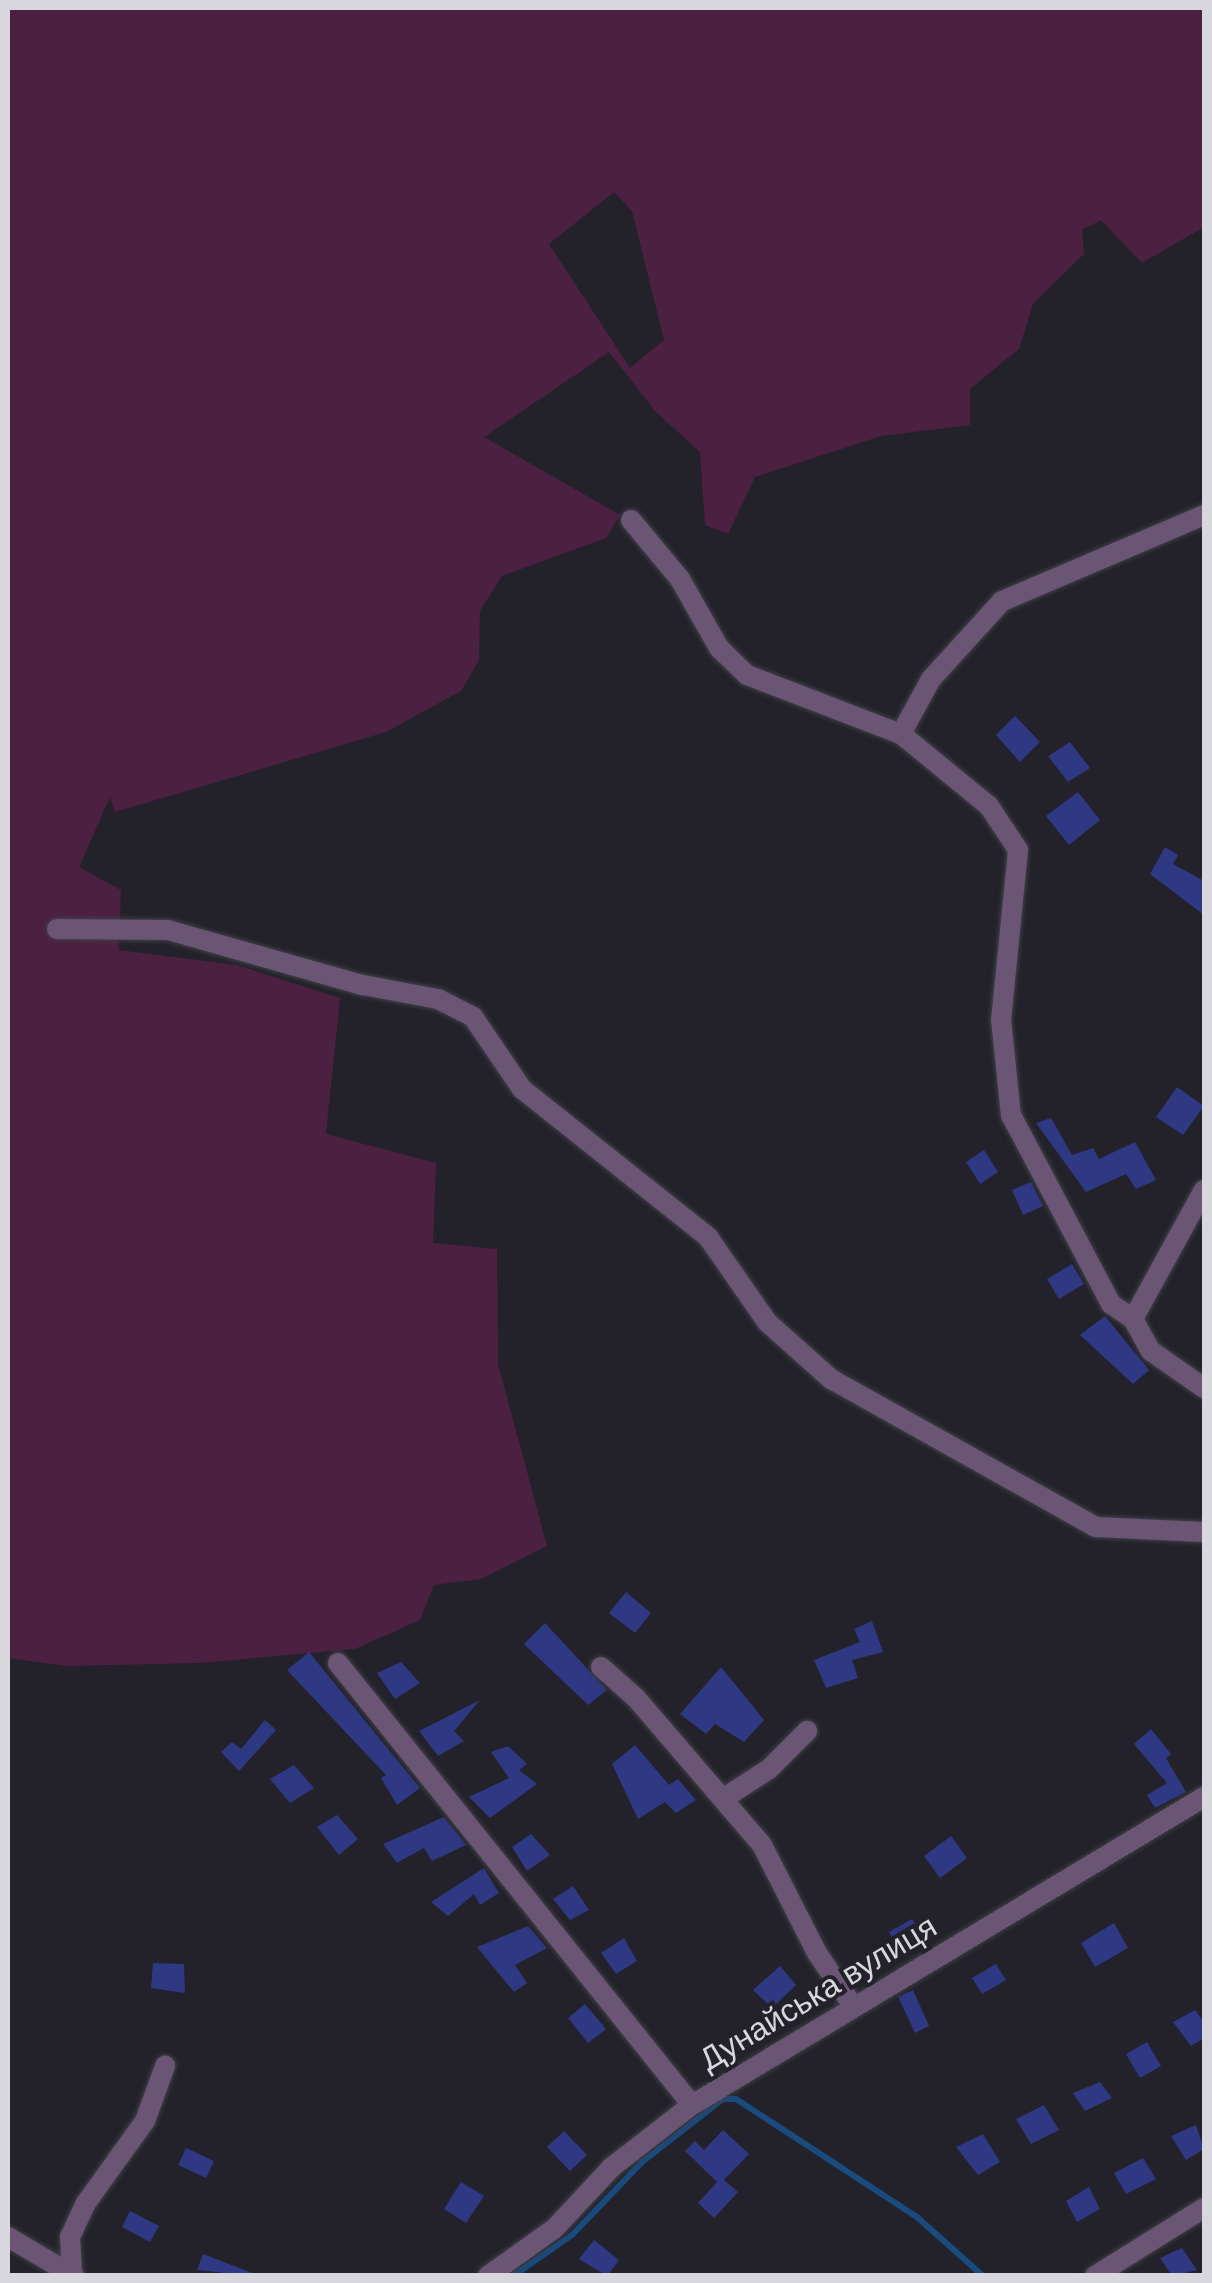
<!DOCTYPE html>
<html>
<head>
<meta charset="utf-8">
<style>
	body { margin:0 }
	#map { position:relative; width:1212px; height:2283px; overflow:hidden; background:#23222a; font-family:Arial,sans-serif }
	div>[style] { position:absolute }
	.green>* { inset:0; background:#4c2041 }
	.stream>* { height:6px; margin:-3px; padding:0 3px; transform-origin:3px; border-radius:3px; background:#194b7e }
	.building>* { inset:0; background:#2f3883 }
	.roads { filter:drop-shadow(0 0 2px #403f47) drop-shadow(0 0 2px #403f47) }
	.minor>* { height:20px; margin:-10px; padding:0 10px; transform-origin:10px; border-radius:10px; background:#6b5574 }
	span { translate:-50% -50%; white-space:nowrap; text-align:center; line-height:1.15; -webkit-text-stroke:8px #23222a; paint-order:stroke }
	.street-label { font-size:32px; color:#d8d7dd }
	.frame { position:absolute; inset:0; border:10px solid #d8d7dd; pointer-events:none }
</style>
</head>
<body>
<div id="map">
	<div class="green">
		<i style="clip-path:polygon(evenodd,8px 8px,1204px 8px,1204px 227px,1142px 263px,1101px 220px,1082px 230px,1084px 254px,1033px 304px,1019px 349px,970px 389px,970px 425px,881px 436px,755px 477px,728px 534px,705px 525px,700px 452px,655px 411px,609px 352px,484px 437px,620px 515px,606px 538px,502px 576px,480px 611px,479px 660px,461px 691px,386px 732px,115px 812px,110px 797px,79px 867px,121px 890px,119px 950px,237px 965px,340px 998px,326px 1134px,436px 1163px,433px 1243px,497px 1249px,498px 1364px,547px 1546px,481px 1579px,434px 1585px,420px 1620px,355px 1649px,200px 1663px,68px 1666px,8px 1658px,8px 8px,614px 192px,632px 211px,664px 340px,630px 368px,549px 244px,614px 192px)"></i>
	</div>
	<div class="stream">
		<i style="left:513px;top:2276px;width:72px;rotate:-34.8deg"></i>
		<i style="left:572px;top:2235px;width:100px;rotate:-46.2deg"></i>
		<i style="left:641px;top:2163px;width:104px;rotate:-38deg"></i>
		<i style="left:723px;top:2099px;width:13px"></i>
		<i style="left:736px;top:2099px;width:216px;rotate:33.1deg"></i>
		<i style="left:917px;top:2217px;width:89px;rotate:41.8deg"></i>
	</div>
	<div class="building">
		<i style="clip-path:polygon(1015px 716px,1040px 742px,1020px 762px,996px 735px)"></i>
		<i style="clip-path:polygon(1070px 742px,1090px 768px,1068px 782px,1048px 756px)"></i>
		<i style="clip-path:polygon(1078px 792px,1100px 820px,1069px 845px,1046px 816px)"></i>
		<i style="clip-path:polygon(1165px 847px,1178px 855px,1173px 864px,1204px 881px,1204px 915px,1150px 874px)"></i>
		<i style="clip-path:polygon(1177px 1087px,1204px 1106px,1183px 1135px,1156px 1117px)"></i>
		<i style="clip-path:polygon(1051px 1118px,1072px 1155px,1093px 1148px,1099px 1159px,1135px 1142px,1156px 1180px,1136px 1189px,1126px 1174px,1086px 1192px,1036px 1123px)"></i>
		<i style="clip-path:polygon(984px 1150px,998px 1172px,980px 1184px,966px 1162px)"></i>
		<i style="clip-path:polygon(1031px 1182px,1043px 1206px,1023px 1215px,1012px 1190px)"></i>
		<i style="clip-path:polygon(1072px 1264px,1084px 1284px,1059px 1299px,1047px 1279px)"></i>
		<i style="clip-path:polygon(1105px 1316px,1149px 1370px,1133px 1384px,1080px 1335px)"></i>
		<i style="clip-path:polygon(626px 1592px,651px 1613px,635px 1633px,609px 1613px)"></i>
		<i style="clip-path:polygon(872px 1621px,883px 1652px,852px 1660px,858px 1678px,826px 1688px,814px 1660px,860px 1642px,854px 1629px)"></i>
		<i style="clip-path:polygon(545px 1623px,607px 1690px,588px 1705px,524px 1644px)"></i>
		<i style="clip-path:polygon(309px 1652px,420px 1788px,397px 1805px,381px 1778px,386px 1775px,287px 1670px)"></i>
		<i style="clip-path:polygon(401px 1662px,420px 1683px,395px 1699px,377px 1673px)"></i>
		<i style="clip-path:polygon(721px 1667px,764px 1720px,744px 1742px,715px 1724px,706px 1734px,680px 1714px)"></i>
		<i style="clip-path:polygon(480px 1700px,454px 1731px,464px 1741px,438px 1756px,419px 1731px)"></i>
		<i style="clip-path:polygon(265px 1720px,276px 1730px,239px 1771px,221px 1752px,232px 1742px,241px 1749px)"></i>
		<i style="clip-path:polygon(1151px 1729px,1171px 1754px,1166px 1758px,1186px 1792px,1155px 1808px,1147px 1795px,1167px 1783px,1134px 1744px)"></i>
		<i style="clip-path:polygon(635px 1745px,669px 1785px,678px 1779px,696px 1800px,676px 1813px,665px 1802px,638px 1819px,612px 1764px)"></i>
		<i style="clip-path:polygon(508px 1746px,527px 1764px,519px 1770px,537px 1784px,490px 1818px,469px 1797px,509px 1778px,491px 1752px)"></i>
		<i style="clip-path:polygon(294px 1765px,314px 1788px,290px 1803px,270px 1779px)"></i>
		<i style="clip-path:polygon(337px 1815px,358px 1839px,339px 1855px,317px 1827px)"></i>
		<i style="clip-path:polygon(444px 1817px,466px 1845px,432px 1861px,424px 1848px,397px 1863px,383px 1844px)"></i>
		<i style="clip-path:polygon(531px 1834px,550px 1855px,527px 1871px,512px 1847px)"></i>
		<i style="clip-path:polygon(951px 1836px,967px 1858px,940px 1878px,924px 1856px)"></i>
		<i style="clip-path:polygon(484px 1868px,499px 1893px,480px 1905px,474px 1894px,448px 1916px,431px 1902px)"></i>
		<i style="clip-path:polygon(573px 1886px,589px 1910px,570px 1920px,553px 1899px)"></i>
		<i style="clip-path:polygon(912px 1919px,926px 1942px,902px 1956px,889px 1932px)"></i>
		<i style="clip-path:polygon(1114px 1923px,1128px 1948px,1095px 1967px,1081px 1943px)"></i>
		<i style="clip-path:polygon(528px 1926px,547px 1948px,515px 1965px,527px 1983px,514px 1992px,477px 1947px)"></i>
		<i style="clip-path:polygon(624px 1938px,637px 1961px,616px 1974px,601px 1953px)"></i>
		<i style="clip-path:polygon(153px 1963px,184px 1964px,185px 1993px,151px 1988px)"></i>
		<i style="clip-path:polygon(996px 1964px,1006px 1980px,982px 1994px,972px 1978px)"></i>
		<i style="clip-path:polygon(780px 1966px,796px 1985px,772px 2008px,753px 1990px)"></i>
		<i style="clip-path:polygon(913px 1990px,929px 2026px,915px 2033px,898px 1997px)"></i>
		<i style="clip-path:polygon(585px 2004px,606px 2029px,588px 2043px,568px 2018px)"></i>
		<i style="clip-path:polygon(1195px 2010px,1204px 2022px,1204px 2038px,1191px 2046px,1173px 2022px)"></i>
		<i style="clip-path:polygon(1147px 2042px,1161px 2066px,1140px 2078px,1126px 2054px)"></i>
		<i style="clip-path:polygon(1100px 2082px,1112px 2098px,1085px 2111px,1073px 2093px)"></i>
		<i style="clip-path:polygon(1044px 2105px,1059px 2130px,1031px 2144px,1016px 2119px)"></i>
		<i style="clip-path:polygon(1196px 2125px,1204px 2149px,1186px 2160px,1171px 2136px)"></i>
		<i style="clip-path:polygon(723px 2130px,749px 2154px,724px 2180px,738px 2192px,714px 2218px,698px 2203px,717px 2182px,685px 2151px,695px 2141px,704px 2150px)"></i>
		<i style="clip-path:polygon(564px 2131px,587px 2155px,570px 2171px,547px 2147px)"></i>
		<i style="clip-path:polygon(983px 2134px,1000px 2162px,978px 2175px,956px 2147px)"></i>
		<i style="clip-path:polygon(186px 2148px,214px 2161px,206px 2178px,178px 2165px)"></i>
		<i style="clip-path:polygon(1143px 2158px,1156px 2179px,1126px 2194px,1114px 2173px)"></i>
		<i style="clip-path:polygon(461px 2182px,484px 2196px,466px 2223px,444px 2209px)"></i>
		<i style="clip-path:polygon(1089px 2187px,1100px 2209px,1077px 2222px,1066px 2201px)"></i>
		<i style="clip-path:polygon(130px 2211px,159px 2226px,150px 2242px,122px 2227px)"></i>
		<i style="clip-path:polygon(594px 2240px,619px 2260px,607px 2276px,579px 2259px)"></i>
		<i style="clip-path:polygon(1182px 2248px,1197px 2270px,1172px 2276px,1160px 2258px)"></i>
		<i style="clip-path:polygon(203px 2254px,255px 2274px,255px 2276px,197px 2270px)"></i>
	</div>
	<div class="roads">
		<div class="minor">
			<i style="left:1204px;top:515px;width:220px;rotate:156.9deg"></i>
			<i style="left:1002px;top:601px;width:105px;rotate:132.3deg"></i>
			<i style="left:931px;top:679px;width:63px;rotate:118.6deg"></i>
			<i style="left:901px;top:734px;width:114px;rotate:39.3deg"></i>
			<i style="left:989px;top:806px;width:53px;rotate:56.6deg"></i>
			<i style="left:1018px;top:850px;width:170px;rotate:95.7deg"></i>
			<i style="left:1001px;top:1019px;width:97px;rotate:84.1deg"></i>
			<i style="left:1011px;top:1115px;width:214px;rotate:62.1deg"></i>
			<i style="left:1111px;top:1304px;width:27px;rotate:34deg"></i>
			<i style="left:1133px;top:1319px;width:37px;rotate:61deg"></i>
			<i style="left:1151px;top:1351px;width:65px;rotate:34.9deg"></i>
			<i style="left:631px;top:520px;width:77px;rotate:50.3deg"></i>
			<i style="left:680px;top:579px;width:79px;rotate:60.5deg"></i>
			<i style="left:719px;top:648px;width:39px;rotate:44deg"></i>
			<i style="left:747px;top:675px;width:165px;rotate:21deg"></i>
			<i style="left:57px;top:929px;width:111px;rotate:0.5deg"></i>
			<i style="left:168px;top:930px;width:203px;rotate:15.8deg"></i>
			<i style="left:363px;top:985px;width:76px;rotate:10.6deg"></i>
			<i style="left:438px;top:999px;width:39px;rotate:27deg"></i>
			<i style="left:473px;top:1017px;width:87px;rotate:55.8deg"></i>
			<i style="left:522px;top:1089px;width:238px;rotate:38.5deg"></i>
			<i style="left:708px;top:1237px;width:103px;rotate:55.2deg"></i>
			<i style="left:767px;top:1322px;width:86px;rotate:41.7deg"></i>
			<i style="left:831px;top:1379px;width:304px;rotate:29.2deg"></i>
			<i style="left:1096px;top:1527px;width:108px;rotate:2.7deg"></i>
			<i style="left:1133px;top:1319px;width:147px;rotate:-61.2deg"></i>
			<i style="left:338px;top:1663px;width:566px;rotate:51.31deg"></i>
			<i style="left:601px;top:1667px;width:47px;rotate:41.5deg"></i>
			<i style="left:636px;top:1698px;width:194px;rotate:49.4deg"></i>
			<i style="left:762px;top:1845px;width:121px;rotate:63deg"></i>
			<i style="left:817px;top:1953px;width:60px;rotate:55.8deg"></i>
			<i style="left:724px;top:1798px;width:54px;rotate:-32.8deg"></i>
			<i style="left:769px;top:1769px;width:54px;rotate:-45deg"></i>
			<i style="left:8px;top:2237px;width:77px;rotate:30.6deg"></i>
			<i style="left:72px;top:2274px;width:37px;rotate:-93deg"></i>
			<i style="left:70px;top:2237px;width:38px;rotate:-65deg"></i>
			<i style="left:86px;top:2203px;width:101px;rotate:-54.3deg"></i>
			<i style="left:145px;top:2121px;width:59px;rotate:-70deg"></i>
			<i style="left:488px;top:2276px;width:81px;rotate:-35.5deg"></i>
			<i style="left:554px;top:2229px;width:85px;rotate:-46.9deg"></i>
			<i style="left:612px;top:2167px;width:101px;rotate:-37.8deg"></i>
			<i style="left:692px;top:2105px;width:598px;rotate:-31.03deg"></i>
			<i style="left:1095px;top:2276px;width:128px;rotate:-32deg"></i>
		</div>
	</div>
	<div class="street-label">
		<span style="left:818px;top:1993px;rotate:-31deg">Дунайська вулиця</span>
	</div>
	<div class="frame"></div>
</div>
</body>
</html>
